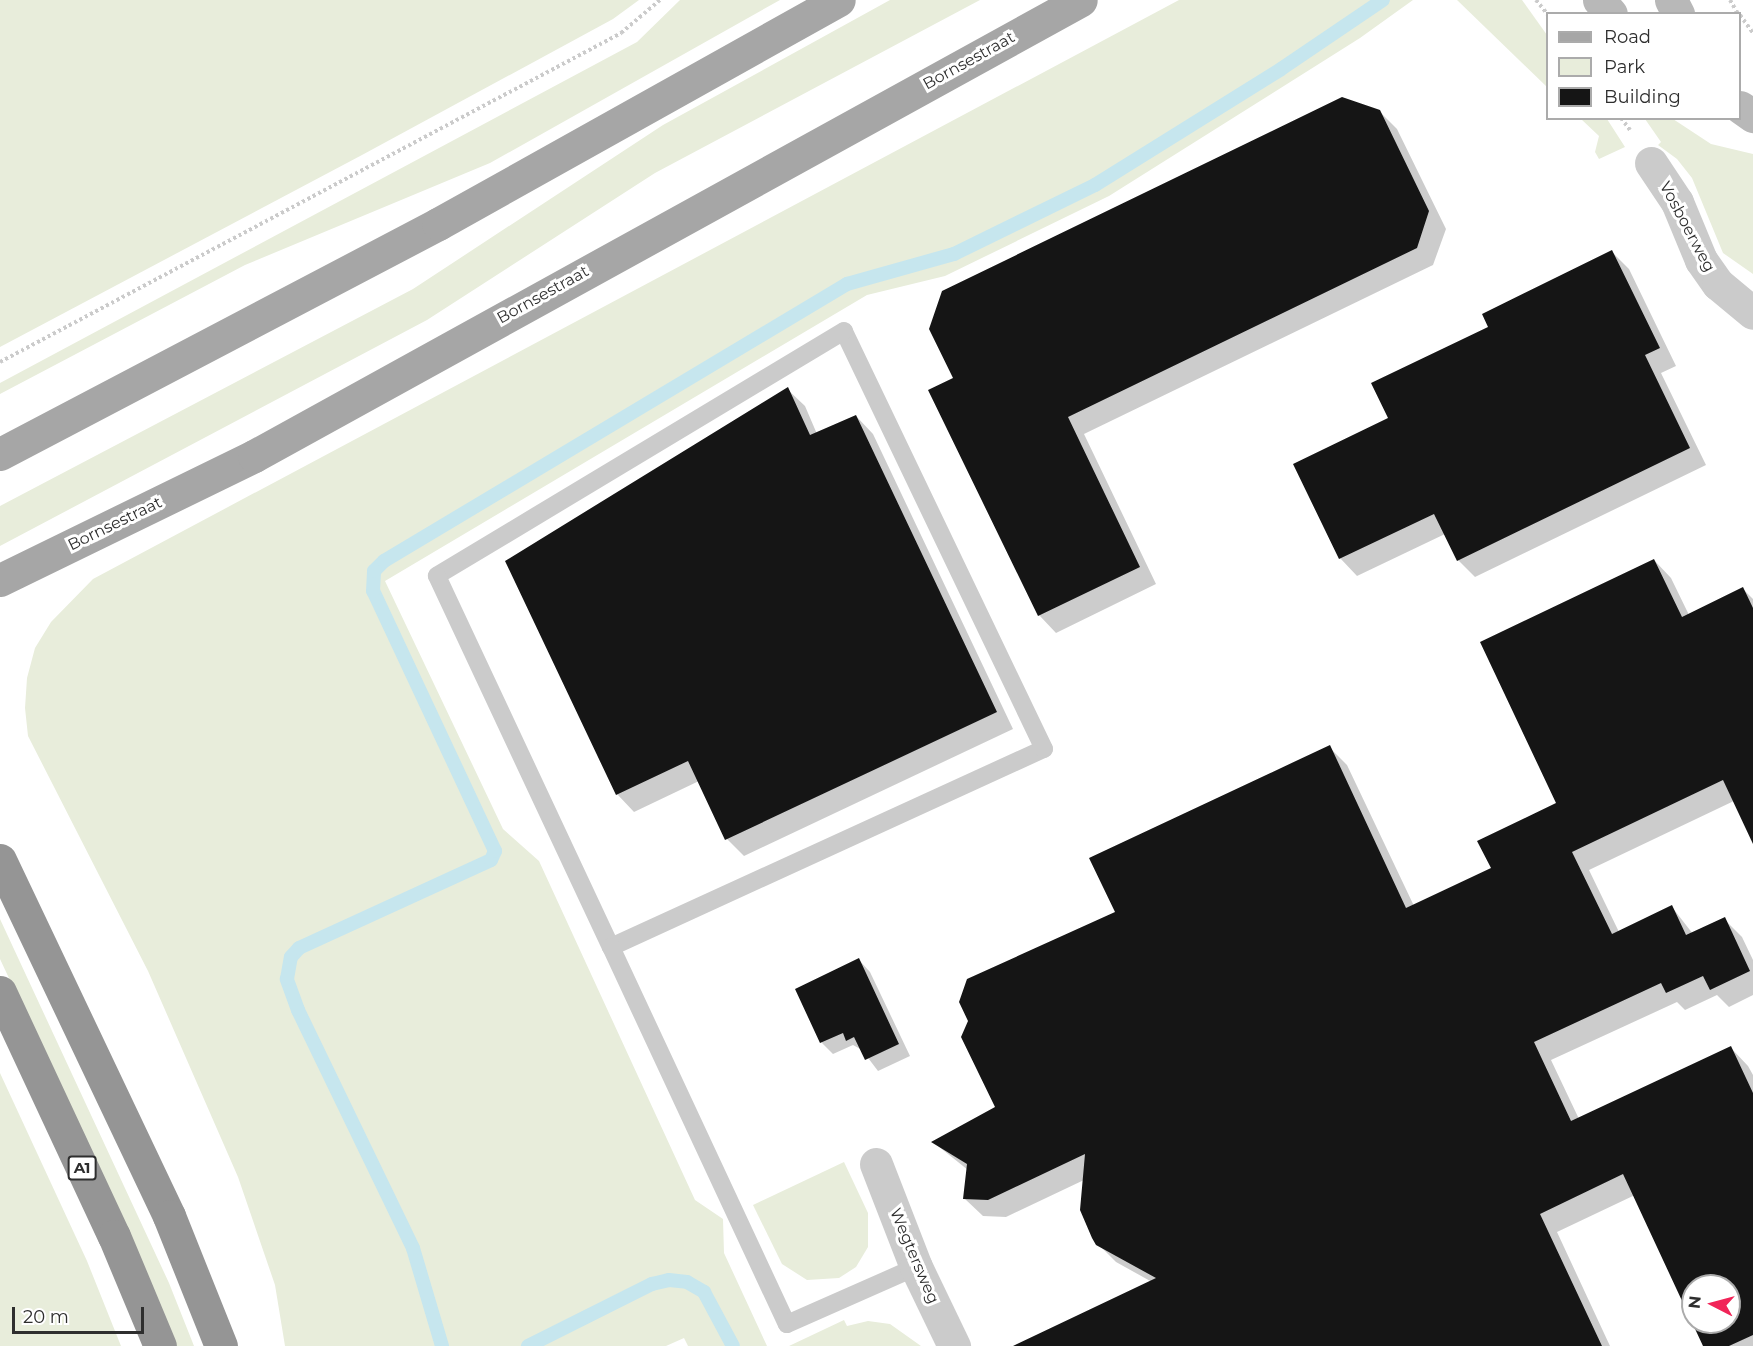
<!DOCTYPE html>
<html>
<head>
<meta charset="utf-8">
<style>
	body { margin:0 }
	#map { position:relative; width:1753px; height:1346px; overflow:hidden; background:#fff; font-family:Montserrat,sans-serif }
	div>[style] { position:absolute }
	.green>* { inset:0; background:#e8eddb }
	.shadow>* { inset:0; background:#0003 }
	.stream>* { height:14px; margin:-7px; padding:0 7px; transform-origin:7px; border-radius:7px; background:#c6e6ee }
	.building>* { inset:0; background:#151515 }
	.path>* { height:4px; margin-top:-2px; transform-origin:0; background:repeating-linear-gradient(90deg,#cbcbcb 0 3px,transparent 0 6px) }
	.lane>* { height:18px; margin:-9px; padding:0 9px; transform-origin:9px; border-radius:9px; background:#cbcbcb }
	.street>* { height:33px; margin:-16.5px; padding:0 16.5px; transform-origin:16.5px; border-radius:16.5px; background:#cbcbcb }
	.secondary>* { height:33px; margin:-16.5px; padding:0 16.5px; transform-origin:16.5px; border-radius:16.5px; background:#b8b8b8 }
	.primary>* { height:33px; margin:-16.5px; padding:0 16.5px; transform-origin:16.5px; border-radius:16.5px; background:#a6a6a6 }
	.highway>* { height:33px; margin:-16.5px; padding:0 16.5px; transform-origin:16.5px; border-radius:16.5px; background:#959595 }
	span { translate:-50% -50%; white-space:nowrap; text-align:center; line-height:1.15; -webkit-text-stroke:6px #fff; paint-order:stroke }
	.shield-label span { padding:2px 4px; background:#fff; border:2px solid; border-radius:4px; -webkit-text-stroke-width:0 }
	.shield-label { font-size:15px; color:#2e2e2e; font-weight:700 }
	.street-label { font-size:16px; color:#2e2e2e }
	.legend { position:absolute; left:1546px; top:12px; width:195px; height:108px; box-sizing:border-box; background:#fff; border:2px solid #ababab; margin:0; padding:8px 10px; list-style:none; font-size:18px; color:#2e2e2e }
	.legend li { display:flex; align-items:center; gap:12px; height:30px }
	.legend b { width:30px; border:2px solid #ababab }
	.north { position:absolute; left:1681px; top:1274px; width:60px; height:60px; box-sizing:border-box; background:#fff; border:2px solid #ababab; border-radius:50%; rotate:276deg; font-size:16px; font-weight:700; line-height:24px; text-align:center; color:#2e2e2e }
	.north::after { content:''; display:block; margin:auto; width:21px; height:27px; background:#f12458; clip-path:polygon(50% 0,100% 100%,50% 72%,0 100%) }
	.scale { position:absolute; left:12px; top:1307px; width:132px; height:27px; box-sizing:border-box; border:3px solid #2e2e2e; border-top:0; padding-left:8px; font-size:18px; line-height:21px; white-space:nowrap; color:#2e2e2e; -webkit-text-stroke:4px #fff; paint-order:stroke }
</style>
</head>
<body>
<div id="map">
	<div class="green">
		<i style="clip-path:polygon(0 0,639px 0,613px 19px,362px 155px,0 347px)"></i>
		<i style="clip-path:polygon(680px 0,780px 0,490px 163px,245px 265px,0 394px,0 383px,637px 42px)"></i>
		<i style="clip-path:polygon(890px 0,980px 0,655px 173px,427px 320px,0 546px,0 506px,413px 289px,663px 125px)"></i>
		<i style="clip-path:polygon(1179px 0,1413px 0,1360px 38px,1109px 196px,945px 276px,867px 295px,385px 581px,503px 829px,539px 861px,695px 1200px,723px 1219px,724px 1253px,767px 1346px,688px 1346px,684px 1338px,666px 1346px,285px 1346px,275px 1285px,238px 1177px,148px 971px,28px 736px,25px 708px,27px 678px,35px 648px,51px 622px,93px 579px)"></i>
		<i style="clip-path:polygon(1457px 0,1522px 0,1547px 35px,1547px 87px)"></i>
		<i style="clip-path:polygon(1581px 119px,1607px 119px,1625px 147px,1599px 159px,1595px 152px,1599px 136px)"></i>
		<i style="clip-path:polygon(1645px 119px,1673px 119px,1711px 144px,1753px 154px,1753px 274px,1723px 253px,1692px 178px,1677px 159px,1658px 145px,1661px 142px)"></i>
		<i style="clip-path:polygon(0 919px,169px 1283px,194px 1346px,175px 1346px,124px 1224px,0 959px)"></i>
		<i style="clip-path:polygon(0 1073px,87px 1261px,121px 1346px,0 1346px)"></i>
		<i style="clip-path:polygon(844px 1162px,868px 1213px,868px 1247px,856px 1267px,839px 1278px,807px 1280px,782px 1264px,753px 1205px)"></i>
		<i style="clip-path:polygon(844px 1320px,847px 1326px,868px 1321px,890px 1324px,921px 1346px,789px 1346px)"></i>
	</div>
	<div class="shadow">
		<i style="clip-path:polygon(1379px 111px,1397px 129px,1446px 229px,1433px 265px,1084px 434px,1156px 584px,1056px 633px,1039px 615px,955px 378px)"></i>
		<i style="clip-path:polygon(1612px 252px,1629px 269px,1676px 366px,1661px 373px,1706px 465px,1475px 577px,1458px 560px,1445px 534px,1357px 576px,1340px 558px,1390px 419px,1490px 327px)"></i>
		<i style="clip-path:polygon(787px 389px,805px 406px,817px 434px,856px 416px,873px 434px,1013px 729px,744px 856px,727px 839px,699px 781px,634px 812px,617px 794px)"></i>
		<i style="clip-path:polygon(1654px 560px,1671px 578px,1689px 615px,1743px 589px,1753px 599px,1753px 812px,1736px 800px,1589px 870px,1619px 932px,1672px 907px,1693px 934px,1724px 919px,1742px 937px,1753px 960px,1753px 995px,1729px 1007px,1717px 995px,1685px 1010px,1677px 1002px,1551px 1060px,1579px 1119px,1731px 1048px,1748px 1066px,1753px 1075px,1753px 1346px,1705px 1346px,1694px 1322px,1729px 1322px,1729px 1286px,1693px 1286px,1693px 1320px,1635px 1195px,1557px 1232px,1610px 1346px,1043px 1346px,1152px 1282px,1116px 1262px,1098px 1244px,1084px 1180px,1006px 1217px,983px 1216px,965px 1199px,968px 1170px,933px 1142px,997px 1108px,1117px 912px,1329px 747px,1347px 765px,1414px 906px,1493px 869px,1558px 803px)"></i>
		<i style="clip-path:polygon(859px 960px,870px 972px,910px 1056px,878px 1071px,862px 1050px,853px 1045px,833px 1054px,822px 1043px,797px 990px)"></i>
	</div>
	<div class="stream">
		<i style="left:442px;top:1346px;width:102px;rotate:-106.5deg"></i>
		<i style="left:413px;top:1248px;width:264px;rotate:-115.8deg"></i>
		<i style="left:298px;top:1010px;width:33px;rotate:-110deg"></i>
		<i style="left:287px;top:979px;width:22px;rotate:-80deg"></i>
		<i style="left:291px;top:957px;width:12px;rotate:-48deg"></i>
		<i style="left:299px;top:948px;width:211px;rotate:-24.6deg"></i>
		<i style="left:491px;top:860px;width:10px;rotate:-66deg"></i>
		<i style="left:495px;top:851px;width:287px;rotate:-115.1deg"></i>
		<i style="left:373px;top:591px;width:20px;rotate:-87deg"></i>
		<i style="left:374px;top:571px;width:14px;rotate:-45deg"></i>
		<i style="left:384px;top:561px;width:540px;rotate:-30.89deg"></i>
		<i style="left:847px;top:284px;width:111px;rotate:-15.7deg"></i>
		<i style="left:954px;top:254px;width:157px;rotate:-26.1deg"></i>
		<i style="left:1095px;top:185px;width:219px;rotate:-31.9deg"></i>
		<i style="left:1281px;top:69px;width:123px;rotate:-34.1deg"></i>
		<i style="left:528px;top:1346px;width:139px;rotate:-26.6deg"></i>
		<i style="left:652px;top:1284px;width:17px;rotate:-13deg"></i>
		<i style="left:669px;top:1280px;width:18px;rotate:6deg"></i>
		<i style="left:687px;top:1282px;width:20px;rotate:30deg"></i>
		<i style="left:704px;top:1292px;width:61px;rotate:61.8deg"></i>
	</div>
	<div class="building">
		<i style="clip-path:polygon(1342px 97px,1380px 110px,1429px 211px,1417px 248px,1068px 417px,1140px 567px,1038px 616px,928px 390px,953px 378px,929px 329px,942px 291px)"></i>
		<i style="clip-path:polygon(1612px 250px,1660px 348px,1645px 355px,1690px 448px,1457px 561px,1434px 514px,1339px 559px,1293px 464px,1388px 418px,1371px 383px,1488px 327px,1482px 314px)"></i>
		<i style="clip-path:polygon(788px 387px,810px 435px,856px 415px,997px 712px,725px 840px,688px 761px,616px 795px,505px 561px)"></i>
		<i style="clip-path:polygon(evenodd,1654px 559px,1682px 617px,1743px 587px,1753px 608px,1753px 844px,1723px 780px,1572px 852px,1612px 934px,1672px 905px,1686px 935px,1725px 917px,1750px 971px,1710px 990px,1703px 976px,1666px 993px,1661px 983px,1534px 1042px,1571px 1121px,1731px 1046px,1753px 1093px,1753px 1335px,1729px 1346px,1703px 1346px,1623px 1174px,1540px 1214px,1602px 1346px,1013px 1346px,1156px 1278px,1096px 1245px,1092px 1238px,1080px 1210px,1085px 1154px,988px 1200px,963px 1199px,967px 1164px,931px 1142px,995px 1107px,961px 1037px,968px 1021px,959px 1002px,967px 979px,1115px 912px,1089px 858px,1330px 745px,1406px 908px,1491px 868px,1477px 841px,1556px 803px,1480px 642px,1654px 559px,1693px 1286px,1729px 1286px,1729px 1322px,1693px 1322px,1693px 1286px)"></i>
		<i style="clip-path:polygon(859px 958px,899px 1044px,865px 1060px,854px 1037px,846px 1041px,843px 1033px,820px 1043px,795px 989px)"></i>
	</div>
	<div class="path">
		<i style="left:1536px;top:0;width:19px;rotate:51deg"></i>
		<i style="left:1730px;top:0;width:16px;rotate:60deg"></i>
		<i style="left:1740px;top:15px;width:22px;rotate:54deg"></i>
		<i style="left:1621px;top:118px;width:15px;rotate:53deg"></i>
		<i style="left:0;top:362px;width:703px;rotate:-27.91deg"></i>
		<i style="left:621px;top:33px;width:51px;rotate:-40.2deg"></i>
	</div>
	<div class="lane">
		<i style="left:611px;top:947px;width:476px;rotate:-24.6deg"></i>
		<i style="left:1044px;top:749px;width:463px;rotate:-115.6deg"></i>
		<i style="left:844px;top:331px;width:475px;rotate:149deg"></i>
		<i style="left:437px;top:576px;width:410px;rotate:64.9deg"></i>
		<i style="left:611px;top:947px;width:416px;rotate:65deg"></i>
		<i style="left:787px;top:1324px;width:141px;rotate:-23.8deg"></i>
	</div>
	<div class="street">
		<i style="left:1651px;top:163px;width:47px;rotate:56.3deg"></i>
		<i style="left:1677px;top:202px;width:63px;rotate:67.5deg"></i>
		<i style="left:1701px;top:260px;width:29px;rotate:55deg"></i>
		<i style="left:1718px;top:284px;width:45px;rotate:39.6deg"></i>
		<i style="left:876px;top:1164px;width:110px;rotate:68.8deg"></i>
		<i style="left:916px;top:1267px;width:88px;rotate:64.3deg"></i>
	</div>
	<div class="secondary">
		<i style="left:1599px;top:0;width:18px;rotate:49deg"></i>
		<i style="left:1671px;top:0;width:16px;rotate:63deg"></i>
		<i style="left:1740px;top:107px;width:16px;rotate:35deg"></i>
	</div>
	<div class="primary">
		<i style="left:0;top:454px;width:495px;rotate:-27.7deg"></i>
		<i style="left:438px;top:224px;width:459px;rotate:-29.2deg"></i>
		<i style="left:0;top:580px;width:283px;rotate:-26deg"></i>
		<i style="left:254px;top:456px;width:944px;rotate:-28.87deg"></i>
	</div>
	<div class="highway">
		<i style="left:0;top:860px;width:394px;rotate:64.6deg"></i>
		<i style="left:169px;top:1216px;width:140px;rotate:68.2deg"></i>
		<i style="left:0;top:992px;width:269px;rotate:65deg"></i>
		<i style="left:114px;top:1236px;width:119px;rotate:67.3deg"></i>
	</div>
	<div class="shield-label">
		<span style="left:82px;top:1168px">A1</span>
	</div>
	<div class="street-label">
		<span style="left:969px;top:61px;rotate:-29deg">Bornsestraat</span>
		<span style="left:1687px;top:227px;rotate:62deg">Vosboerweg</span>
		<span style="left:543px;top:295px;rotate:-29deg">Bornsestraat</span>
		<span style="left:115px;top:524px;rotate:-26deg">Bornsestraat</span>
		<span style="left:914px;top:1256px;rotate:67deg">Wegtersweg</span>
	</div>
	<ul class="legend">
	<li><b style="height:8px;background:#a6a6a6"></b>Road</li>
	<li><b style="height:16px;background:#e8eddb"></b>Park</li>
	<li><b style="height:16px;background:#151515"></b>Building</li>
	</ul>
	<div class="north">N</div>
	<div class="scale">20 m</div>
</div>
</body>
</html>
